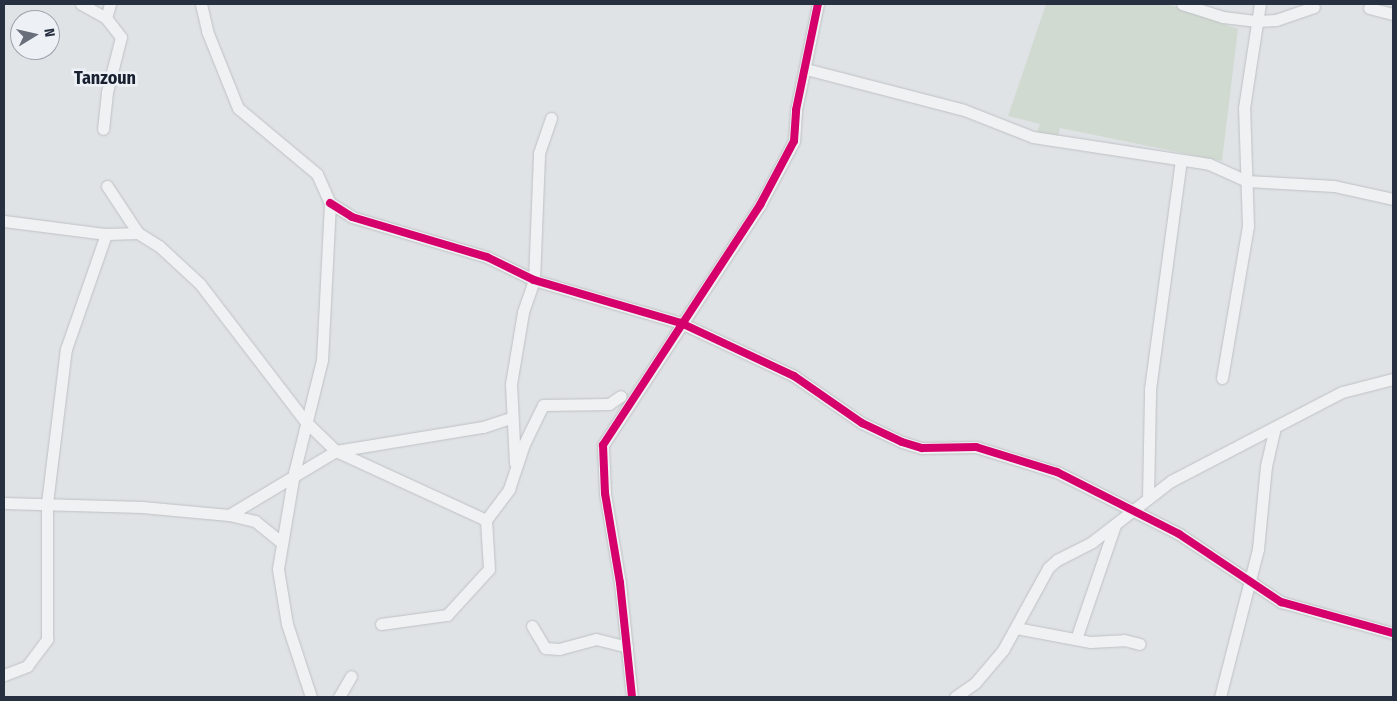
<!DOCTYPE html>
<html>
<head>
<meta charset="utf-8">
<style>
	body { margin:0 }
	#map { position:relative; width:1397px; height:701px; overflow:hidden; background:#e0e3e6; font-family:"Fira Sans Condensed",sans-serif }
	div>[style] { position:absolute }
	.green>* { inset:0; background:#d1dad1 }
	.roads { filter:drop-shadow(0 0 1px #bec1c4) drop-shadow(0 0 1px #bec1c4) }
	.minor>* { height:11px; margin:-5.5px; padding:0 5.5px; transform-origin:5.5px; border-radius:5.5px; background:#f0f1f2 }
	.cycleway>* { height:8px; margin:-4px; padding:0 4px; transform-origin:4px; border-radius:4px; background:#d6006c }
	span { translate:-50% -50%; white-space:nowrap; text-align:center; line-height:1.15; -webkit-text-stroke:5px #edf1f6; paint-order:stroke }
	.quarter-label { font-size:18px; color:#192130; font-weight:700 }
	.frame { position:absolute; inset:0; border:5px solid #273040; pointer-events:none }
	.north { position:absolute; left:10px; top:10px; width:50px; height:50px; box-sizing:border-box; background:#edf1f6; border:1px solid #9ea4ad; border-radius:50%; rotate:81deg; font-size:14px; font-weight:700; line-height:20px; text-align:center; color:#273040 }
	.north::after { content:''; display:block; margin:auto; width:18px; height:22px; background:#686f7a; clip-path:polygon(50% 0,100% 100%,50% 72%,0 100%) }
</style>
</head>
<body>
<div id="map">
	<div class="green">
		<i style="clip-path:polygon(1046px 4px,1168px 4px,1238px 29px,1222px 161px,1060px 128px,1057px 139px,1036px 134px,1040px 124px,1008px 116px)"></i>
	</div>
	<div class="roads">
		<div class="minor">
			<i style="left:81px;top:4px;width:29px;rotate:29deg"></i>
			<i style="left:106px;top:18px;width:24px;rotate:52deg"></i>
			<i style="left:121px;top:37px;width:57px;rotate:104.3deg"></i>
			<i style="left:107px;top:92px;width:37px;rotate:96deg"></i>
			<i style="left:201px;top:4px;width:28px;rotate:77deg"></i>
			<i style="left:207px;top:31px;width:83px;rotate:68.1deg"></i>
			<i style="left:238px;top:108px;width:103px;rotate:39.9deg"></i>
			<i style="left:317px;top:174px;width:32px;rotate:66deg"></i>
			<i style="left:330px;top:203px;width:157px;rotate:92.9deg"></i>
			<i style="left:322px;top:360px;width:116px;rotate:103.9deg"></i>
			<i style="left:294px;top:473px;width:97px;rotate:99.5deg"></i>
			<i style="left:278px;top:569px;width:56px;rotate:80.7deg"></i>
			<i style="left:287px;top:624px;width:77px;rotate:71.8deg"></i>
			<i style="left:1182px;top:4px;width:43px;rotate:17.6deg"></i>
			<i style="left:1223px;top:17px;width:34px;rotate:7deg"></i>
			<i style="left:1257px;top:21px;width:19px;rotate:-3deg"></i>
			<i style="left:1276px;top:20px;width:40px;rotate:-18.9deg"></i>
			<i style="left:1369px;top:8px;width:25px;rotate:14deg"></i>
			<i style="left:106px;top:18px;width:15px;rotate:-74deg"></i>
			<i style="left:806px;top:69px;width:163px;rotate:14.5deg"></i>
			<i style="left:964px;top:110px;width:74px;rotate:21.4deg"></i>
			<i style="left:1033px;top:137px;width:178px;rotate:8.7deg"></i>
			<i style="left:1209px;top:164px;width:42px;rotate:24.1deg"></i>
			<i style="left:1247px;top:181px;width:87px;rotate:3.3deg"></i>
			<i style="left:1334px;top:186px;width:60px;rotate:12.4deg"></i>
			<i style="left:107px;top:186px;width:56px;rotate:56.6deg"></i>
			<i style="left:330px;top:203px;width:26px;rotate:32deg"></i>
			<i style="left:352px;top:217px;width:141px;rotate:16.5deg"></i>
			<i style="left:487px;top:257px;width:52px;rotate:26.1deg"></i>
			<i style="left:534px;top:280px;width:153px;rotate:16.3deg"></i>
			<i style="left:681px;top:323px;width:125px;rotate:25.1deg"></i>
			<i style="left:794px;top:376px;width:83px;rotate:34.7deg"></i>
			<i style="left:862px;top:423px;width:44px;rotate:25.4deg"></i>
			<i style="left:902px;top:442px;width:21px;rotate:17deg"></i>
			<i style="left:922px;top:448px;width:54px;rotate:-1.1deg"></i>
			<i style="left:976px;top:447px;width:85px;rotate:17.2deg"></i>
			<i style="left:1057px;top:472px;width:137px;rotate:26.9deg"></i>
			<i style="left:1179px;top:534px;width:123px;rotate:33.7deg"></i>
			<i style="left:1281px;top:602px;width:116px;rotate:15.5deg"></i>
			<i style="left:4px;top:221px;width:103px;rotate:7.3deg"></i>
			<i style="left:106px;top:234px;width:32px;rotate:-2deg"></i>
			<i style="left:138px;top:233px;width:25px;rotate:32deg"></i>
			<i style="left:159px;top:246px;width:56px;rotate:42.8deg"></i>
			<i style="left:200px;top:284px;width:174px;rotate:52.5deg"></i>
			<i style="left:306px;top:422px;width:42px;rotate:44deg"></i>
			<i style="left:336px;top:451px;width:165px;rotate:24.7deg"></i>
			<i style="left:1222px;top:378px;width:154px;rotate:-80.3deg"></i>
			<i style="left:1248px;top:226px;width:118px;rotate:-91.9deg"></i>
			<i style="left:1244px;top:108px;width:105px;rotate:-81.3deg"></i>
			<i style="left:515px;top:463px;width:79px;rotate:-92.9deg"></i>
			<i style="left:511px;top:384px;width:73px;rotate:-80.5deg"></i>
			<i style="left:523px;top:312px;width:34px;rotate:-71deg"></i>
			<i style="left:534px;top:280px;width:127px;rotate:-87.7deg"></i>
			<i style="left:539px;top:153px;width:37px;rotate:-71deg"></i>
			<i style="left:1148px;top:498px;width:109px;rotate:-88.9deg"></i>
			<i style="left:1150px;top:389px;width:231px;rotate:-82.3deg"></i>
			<i style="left:4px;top:503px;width:138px;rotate:1.7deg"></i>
			<i style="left:142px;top:507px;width:87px;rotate:5.3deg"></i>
			<i style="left:229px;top:515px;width:125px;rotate:-30.9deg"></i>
			<i style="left:336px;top:451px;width:149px;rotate:-9.3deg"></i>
			<i style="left:483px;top:427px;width:28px;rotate:-18deg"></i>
			<i style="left:229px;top:515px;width:27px;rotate:13deg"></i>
			<i style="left:255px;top:521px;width:32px;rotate:39deg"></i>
			<i style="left:381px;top:624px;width:67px;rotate:-7.8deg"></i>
			<i style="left:447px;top:615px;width:62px;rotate:-47.6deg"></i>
			<i style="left:489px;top:569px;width:49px;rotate:-93.5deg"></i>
			<i style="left:486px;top:520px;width:39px;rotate:-53deg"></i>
			<i style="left:509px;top:489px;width:47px;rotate:-71.6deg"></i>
			<i style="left:524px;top:444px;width:43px;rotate:-64deg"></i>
			<i style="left:543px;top:405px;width:66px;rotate:-0.9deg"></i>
			<i style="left:609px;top:404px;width:14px;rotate:-34deg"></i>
			<i style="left:532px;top:626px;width:26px;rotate:59deg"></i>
			<i style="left:545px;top:648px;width:14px;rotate:4deg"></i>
			<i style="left:559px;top:649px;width:38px;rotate:-15deg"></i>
			<i style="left:596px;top:639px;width:32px;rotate:14deg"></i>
			<i style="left:1016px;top:628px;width:75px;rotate:10.7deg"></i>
			<i style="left:1090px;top:642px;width:34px;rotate:-3deg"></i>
			<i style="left:1124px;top:640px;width:16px;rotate:14deg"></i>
			<i style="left:1076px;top:639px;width:120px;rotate:-71.1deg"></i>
			<i style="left:4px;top:675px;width:25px;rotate:-21deg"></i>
			<i style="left:27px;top:666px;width:34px;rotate:-53deg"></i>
			<i style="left:47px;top:639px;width:136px;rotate:-90deg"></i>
			<i style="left:47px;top:503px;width:155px;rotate:-83deg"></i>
			<i style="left:66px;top:349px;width:122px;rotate:-70.8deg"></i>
			<i style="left:339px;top:697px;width:24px;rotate:-60deg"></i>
			<i style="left:632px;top:697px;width:115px;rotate:-96deg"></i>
			<i style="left:620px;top:583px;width:91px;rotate:-99.5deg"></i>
			<i style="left:605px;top:493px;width:48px;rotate:-92.4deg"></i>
			<i style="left:603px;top:445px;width:287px;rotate:-56.8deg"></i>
			<i style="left:760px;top:205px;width:72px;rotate:-62deg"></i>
			<i style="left:794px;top:141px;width:31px;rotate:-86deg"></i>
			<i style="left:796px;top:110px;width:108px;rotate:-78.3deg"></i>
			<i style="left:955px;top:697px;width:24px;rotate:-35deg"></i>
			<i style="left:975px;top:683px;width:43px;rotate:-49.7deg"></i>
			<i style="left:1003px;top:650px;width:94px;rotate:-61.2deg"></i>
			<i style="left:1048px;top:568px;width:12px;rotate:-42deg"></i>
			<i style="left:1057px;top:560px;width:39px;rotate:-27deg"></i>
			<i style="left:1092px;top:542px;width:100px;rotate:-37.7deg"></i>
			<i style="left:1171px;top:481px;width:193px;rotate:-27.5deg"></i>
			<i style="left:1342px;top:392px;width:53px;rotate:-14.3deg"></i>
			<i style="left:1220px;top:697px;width:153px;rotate:-75.6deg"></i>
			<i style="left:1258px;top:549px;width:83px;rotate:-84.5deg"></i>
			<i style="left:1266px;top:466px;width:36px;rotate:-77deg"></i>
		</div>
	</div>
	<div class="cycleway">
		<i style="left:330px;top:203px;width:26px;rotate:32deg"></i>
		<i style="left:352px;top:217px;width:141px;rotate:16.5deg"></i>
		<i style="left:487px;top:257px;width:52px;rotate:26.1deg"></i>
		<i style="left:534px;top:280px;width:153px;rotate:16.3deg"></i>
		<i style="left:681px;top:323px;width:125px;rotate:25.1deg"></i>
		<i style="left:794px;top:376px;width:83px;rotate:34.7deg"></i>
		<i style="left:862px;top:423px;width:44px;rotate:25.4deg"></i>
		<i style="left:902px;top:442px;width:21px;rotate:17deg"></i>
		<i style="left:922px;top:448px;width:54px;rotate:-1.1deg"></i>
		<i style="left:976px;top:447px;width:85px;rotate:17.2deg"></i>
		<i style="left:1057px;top:472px;width:137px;rotate:26.9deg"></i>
		<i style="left:1179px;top:534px;width:123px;rotate:33.7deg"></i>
		<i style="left:1281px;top:602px;width:116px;rotate:15.5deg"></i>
		<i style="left:632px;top:697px;width:115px;rotate:-96deg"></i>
		<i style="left:620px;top:583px;width:91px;rotate:-99.5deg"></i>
		<i style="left:605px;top:493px;width:48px;rotate:-92.4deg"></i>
		<i style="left:603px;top:445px;width:287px;rotate:-56.8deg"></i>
		<i style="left:760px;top:205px;width:72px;rotate:-62deg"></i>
		<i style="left:794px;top:141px;width:31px;rotate:-86deg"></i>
		<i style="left:796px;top:110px;width:108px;rotate:-78.3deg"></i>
	</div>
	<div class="quarter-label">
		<span style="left:105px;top:78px">Tanzoun</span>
	</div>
	<div class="frame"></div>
	<div class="north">N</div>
</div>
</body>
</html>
